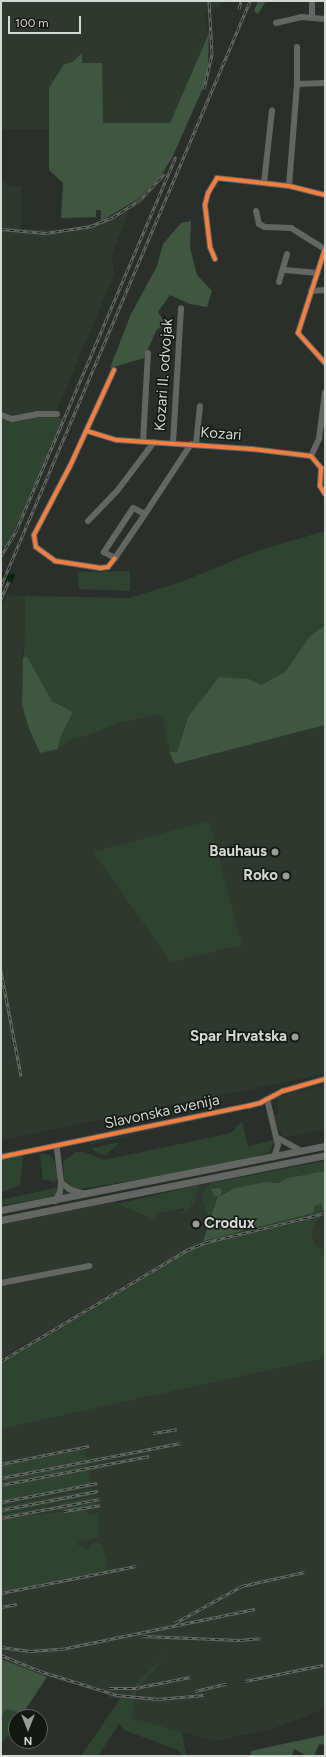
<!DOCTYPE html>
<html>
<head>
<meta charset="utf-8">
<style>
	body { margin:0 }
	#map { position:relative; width:326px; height:1757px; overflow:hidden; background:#2b2f2b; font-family:Figtree,sans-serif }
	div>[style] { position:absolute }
	.built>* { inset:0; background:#2e382e }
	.green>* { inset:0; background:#2e4330 }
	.forest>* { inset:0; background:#3f5741 }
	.water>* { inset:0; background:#0c230f }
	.minor>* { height:6px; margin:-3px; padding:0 3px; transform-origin:3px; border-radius:3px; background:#646664 }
	.major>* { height:7px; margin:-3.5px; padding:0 3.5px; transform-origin:3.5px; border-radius:3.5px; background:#646664 }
	.rail>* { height:3px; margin-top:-1.5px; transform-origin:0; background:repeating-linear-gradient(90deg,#141714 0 4.5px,#666a66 0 9px); box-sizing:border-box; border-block:1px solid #666a66 }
	.cycleway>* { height:4px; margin:-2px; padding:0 2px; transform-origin:2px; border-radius:2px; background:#f27e40 }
	.dots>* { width:11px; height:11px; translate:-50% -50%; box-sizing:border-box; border:2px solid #141714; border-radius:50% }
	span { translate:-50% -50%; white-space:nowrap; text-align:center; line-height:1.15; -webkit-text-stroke:3px #141714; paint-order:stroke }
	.street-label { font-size:15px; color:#d4d8d4 }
	.poi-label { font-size:15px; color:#d4d8d4; font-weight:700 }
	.right { translate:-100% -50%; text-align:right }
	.left { translate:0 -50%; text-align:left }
	.frame { position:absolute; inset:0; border:2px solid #d4d8d4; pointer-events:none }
	.north { position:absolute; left:8px; top:1709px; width:40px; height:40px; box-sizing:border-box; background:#141714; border:1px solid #616461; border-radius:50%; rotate:180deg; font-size:11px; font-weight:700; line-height:16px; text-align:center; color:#d4d8d4 }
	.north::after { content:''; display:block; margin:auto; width:14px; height:18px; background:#999d99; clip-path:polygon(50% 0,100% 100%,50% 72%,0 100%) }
	.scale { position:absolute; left:8px; top:16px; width:73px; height:18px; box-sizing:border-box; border:2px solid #d4d8d4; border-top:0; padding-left:5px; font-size:12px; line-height:14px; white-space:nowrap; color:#d4d8d4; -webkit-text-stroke:3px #141714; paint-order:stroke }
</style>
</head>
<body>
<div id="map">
	<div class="built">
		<i style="clip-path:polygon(1px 1px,223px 1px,220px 6px,204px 15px,209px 33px,170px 123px,102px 123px,102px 63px,82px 63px,82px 53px,73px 62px,64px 64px,49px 88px,48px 129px,2px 129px,2px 180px,10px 186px,21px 186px,21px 229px,69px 230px,101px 222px,125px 208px,128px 214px,112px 254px,114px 275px,56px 412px,19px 417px,6px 417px,2px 414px)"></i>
		<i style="clip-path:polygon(7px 595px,25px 596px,22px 705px,29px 729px,40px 753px,58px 749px,72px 739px,87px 736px,119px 723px,158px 715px,163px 719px,169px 751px,175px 764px,325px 725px,325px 1074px,1px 1140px,1px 608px)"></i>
		<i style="clip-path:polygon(325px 1084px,325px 1129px,294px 1136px,282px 1136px,274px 1115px,278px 1113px,277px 1097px)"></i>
		<i style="clip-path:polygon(212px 1183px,205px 1189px,202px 1199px,208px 1217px,203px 1240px,1px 1358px,1px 1223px,116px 1202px,116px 1205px,150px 1218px,158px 1214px,186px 1209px,191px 1205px,190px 1201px,199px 1185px)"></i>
		<i style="clip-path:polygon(325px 1216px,325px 1250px,315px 1245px,311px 1233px,315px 1222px)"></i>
		<i style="clip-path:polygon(325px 1358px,325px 1709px,272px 1729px,215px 1741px,132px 1718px,131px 1701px,41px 1675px,1px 1659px,1px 1429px)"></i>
	</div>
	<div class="green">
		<i style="clip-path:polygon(40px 415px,55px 416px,63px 420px,23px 513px,8px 543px,5px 547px,1px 547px,1px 418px,11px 421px)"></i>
		<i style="clip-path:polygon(325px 531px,325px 625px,310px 636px,285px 672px,261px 685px,249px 679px,188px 717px,177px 753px,169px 751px,163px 719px,158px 715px,119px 723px,87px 736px,72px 739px,58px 749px,60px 738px,73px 712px,52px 701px,27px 658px,24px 657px,25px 596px,129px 598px,181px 582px,260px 550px)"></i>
		<i style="clip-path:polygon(130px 571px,130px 591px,79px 589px,78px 572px)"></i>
		<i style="clip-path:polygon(209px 821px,242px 945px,171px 962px,93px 852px)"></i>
		<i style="clip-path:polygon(234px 1112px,91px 1144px,90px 1143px,91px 1143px)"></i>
		<i style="clip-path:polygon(242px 1121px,248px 1146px,275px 1140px,270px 1151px,259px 1156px,148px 1178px,80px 1189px,69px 1186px,64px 1178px,63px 1162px,75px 1152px,84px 1152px,104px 1160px,231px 1133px)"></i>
		<i style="clip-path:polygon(120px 1142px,106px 1155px,97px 1153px,92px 1148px)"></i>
		<i style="clip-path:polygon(40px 1153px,50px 1155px,55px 1162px,58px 1178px,54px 1183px,46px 1179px,43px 1181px)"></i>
		<i style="clip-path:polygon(20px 1156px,23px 1157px,20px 1185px,1px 1193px,1px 1160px)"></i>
		<i style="clip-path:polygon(325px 1161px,325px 1171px,288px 1178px,279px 1183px,265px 1182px,235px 1188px,220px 1196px,212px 1189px,214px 1196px,218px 1196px,207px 1230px,208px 1217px,202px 1199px,205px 1189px,212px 1183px)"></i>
		<i style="clip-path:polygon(199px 1185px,194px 1204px,191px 1201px,190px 1204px,194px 1205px,183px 1213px,185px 1208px,158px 1214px,155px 1218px,150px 1218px,116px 1204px)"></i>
		<i style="clip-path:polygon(55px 1188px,58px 1189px,56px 1194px,49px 1198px,1px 1205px,1px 1200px)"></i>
		<i style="clip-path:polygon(322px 1204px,322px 1210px,325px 1212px,202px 1242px,178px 1253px,195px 1243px)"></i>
		<i style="clip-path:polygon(325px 1214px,315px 1222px,311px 1233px,315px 1245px,325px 1250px,325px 1358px,1px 1429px,1px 1363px,190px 1250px,211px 1242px)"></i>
		<i style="clip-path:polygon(84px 1448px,87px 1461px,1px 1478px,1px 1465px)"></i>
		<i style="clip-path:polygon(87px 1462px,88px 1467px,1px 1484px,1px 1479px)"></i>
		<i style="clip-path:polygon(88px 1469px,91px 1483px,1px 1501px,1px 1487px)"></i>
		<i style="clip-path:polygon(92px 1485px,92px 1487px,1px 1505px,1px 1503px)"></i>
		<i style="clip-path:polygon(93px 1489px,93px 1491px,1px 1509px,1px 1507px)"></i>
		<i style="clip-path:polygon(93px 1493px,94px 1495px,1px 1514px,1px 1511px)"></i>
		<i style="clip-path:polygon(94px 1497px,95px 1499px,60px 1506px,59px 1503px)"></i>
		<i style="clip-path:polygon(95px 1501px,96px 1505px,61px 1511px,60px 1507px)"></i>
		<i style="clip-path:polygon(46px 1506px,46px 1509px,1px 1518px,1px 1515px)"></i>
		<i style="clip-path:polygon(86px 1509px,88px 1515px,98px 1513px,100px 1533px,96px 1538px,78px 1542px,78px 1546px,83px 1545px,84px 1549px,89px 1548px,90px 1544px,97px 1542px,102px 1545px,109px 1570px,1px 1592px,1px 1519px)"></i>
		<i style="clip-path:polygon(172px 1650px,139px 1686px,134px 1698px,132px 1718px,182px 1732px,186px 1756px,183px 1756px,178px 1750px,124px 1730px,119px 1724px,98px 1756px,81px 1756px,120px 1699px,110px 1697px,110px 1694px,130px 1698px,136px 1684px)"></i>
		<i style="clip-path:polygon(6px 1709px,23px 1713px,20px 1717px,16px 1717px,16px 1723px,1px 1745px,1px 1717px)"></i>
	</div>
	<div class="forest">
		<i style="clip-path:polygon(258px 1px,266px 1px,258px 14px,254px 11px)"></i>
		<i style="clip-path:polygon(209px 33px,208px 67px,203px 88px,172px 158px,159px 178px,138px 199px,101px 221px,101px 210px,96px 210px,96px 217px,61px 218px,63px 183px,49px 170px,49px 88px,64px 64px,73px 62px,82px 53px,82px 63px,102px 63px,103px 123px,170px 123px)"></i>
		<i style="clip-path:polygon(191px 221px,190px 248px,197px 275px,212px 291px,207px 307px,190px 304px,170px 295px,158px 312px,165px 323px,156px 331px,144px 358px,110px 368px,131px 314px,157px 266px,163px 244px,181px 223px)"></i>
		<i style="clip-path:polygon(325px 625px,325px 725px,175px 764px,169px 751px,177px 753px,188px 717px,219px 677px,249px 679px,261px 685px,285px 672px,310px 636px)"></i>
		<i style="clip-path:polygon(23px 657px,27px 657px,52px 701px,73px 712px,60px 738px,58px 749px,40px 753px,29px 729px,22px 705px)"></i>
		<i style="clip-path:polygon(325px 1171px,325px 1211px,322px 1210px,322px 1204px,315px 1206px,313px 1213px,203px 1241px,218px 1196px,214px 1196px,211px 1189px,219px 1188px,222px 1191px,220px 1196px,235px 1188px,265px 1182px,279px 1183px,288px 1178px)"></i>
		<i style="clip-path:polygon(1px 1659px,47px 1677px,23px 1713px,6px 1709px,1px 1717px)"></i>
		<i style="clip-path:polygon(325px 1735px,325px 1745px,319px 1744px,314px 1756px,307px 1756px,294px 1749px,292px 1756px,250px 1756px,251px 1751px)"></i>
	</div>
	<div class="water">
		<i style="clip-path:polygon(1px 573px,15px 574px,12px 583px,1px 582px)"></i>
	</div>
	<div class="minor">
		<i style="left:312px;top:17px;width:16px;rotate:-90deg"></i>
		<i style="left:276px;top:23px;width:26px;rotate:-13deg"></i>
		<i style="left:301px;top:17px;width:24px;rotate:5deg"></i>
		<i style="left:297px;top:84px;width:28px;rotate:-2deg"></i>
		<i style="left:264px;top:183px;width:73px;rotate:-83.7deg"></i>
		<i style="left:289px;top:186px;width:102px;rotate:-85.5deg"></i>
		<i style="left:297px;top:84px;width:37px;rotate:-90deg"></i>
		<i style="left:256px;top:211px;width:13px;rotate:77deg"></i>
		<i style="left:259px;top:224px;width:7px;rotate:27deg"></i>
		<i style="left:265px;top:227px;width:26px;rotate:2deg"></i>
		<i style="left:291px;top:228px;width:40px;rotate:32deg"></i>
		<i style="left:325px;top:249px;width:88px;rotate:107.8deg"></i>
		<i style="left:298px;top:333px;width:40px;rotate:48deg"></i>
		<i style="left:215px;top:259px;width:13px;rotate:-113deg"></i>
		<i style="left:210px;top:247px;width:42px;rotate:-96.8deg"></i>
		<i style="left:205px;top:205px;width:12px;rotate:-76deg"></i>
		<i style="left:208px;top:193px;width:17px;rotate:-59deg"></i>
		<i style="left:217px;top:178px;width:72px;rotate:6.3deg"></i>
		<i style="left:289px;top:186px;width:37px;rotate:14deg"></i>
		<i style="left:284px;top:270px;width:32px;rotate:5deg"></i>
		<i style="left:279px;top:282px;width:29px;rotate:-74deg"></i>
		<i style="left:311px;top:291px;width:14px;rotate:-4deg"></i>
		<i style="left:114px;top:370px;width:106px;rotate:114.6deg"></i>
		<i style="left:70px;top:466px;width:78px;rotate:117.6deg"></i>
		<i style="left:34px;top:535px;width:12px;rotate:81deg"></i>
		<i style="left:36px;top:547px;width:24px;rotate:36deg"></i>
		<i style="left:55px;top:561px;width:46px;rotate:8.8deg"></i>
		<i style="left:100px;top:568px;width:8px;rotate:-7deg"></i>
		<i style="left:108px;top:567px;width:11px;rotate:-52deg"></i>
		<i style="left:1px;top:415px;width:12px;rotate:20deg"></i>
		<i style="left:12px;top:419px;width:25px;rotate:-11deg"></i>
		<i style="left:37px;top:414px;width:20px"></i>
		<i style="left:87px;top:431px;width:31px;rotate:17deg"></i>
		<i style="left:117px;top:440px;width:135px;rotate:3.8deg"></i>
		<i style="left:252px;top:449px;width:59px;rotate:6.8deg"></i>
		<i style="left:311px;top:456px;width:16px;rotate:50deg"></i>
		<i style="left:321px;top:468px;width:18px;rotate:93deg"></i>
		<i style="left:320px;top:486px;width:9px;rotate:58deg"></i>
		<i style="left:143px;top:442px;width:89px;rotate:-86.8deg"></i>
		<i style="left:173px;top:443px;width:135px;rotate:-86.6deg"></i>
		<i style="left:196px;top:444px;width:38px;rotate:-84deg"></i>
		<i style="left:311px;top:456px;width:19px;rotate:-65deg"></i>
		<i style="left:319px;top:439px;width:47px;rotate:-82.7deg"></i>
		<i style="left:145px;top:514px;width:13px;rotate:-153deg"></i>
		<i style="left:133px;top:508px;width:53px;rotate:123.4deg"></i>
		<i style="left:104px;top:552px;width:13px;rotate:29deg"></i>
		<i style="left:115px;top:558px;width:53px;rotate:-55.7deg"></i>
		<i style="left:145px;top:514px;width:84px;rotate:-56.7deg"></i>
		<i style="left:88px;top:521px;width:42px;rotate:-46deg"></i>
		<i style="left:117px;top:491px;width:61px;rotate:-52.9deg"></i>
		<i style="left:267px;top:1099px;width:47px;rotate:76.6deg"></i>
		<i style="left:278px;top:1145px;width:13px;rotate:108deg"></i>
		<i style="left:278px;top:1138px;width:26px;rotate:29deg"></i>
		<i style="left:1px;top:1157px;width:252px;rotate:-11.7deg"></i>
		<i style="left:248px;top:1106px;width:12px;rotate:-14deg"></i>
		<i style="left:260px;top:1103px;width:26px;rotate:-28deg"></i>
		<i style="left:283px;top:1091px;width:44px;rotate:-15.9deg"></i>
		<i style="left:61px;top:1182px;width:11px;rotate:41deg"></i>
		<i style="left:69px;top:1189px;width:16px;rotate:18deg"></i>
		<i style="left:55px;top:1201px;width:10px;rotate:-61deg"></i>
		<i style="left:60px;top:1192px;width:10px;rotate:-84deg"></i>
		<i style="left:61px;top:1182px;width:35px;rotate:-97deg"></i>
		<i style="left:1px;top:1283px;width:90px;rotate:-10.9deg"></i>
	</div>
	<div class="major">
		<i style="left:1px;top:1210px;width:330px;rotate:-11.2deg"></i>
		<i style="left:1px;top:1220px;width:330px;rotate:-11.3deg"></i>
	</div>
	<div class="rail">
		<i style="left:239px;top:9px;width:8px;rotate:-76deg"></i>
		<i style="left:204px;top:89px;width:37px;rotate:-77deg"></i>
		<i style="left:212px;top:53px;width:52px;rotate:-93.3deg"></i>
		<i style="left:1px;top:229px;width:45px;rotate:5.1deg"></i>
		<i style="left:46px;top:233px;width:46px;rotate:-8.8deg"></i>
		<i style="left:91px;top:226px;width:24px;rotate:-22deg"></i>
		<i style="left:113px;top:217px;width:31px;rotate:-32deg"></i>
		<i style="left:139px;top:201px;width:38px;rotate:-47deg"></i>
		<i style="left:1px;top:556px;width:31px;rotate:-59deg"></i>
		<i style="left:17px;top:529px;width:405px;rotate:-66.9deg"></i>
		<i style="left:1px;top:586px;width:636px;rotate:-66.94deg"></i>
		<i style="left:1px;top:599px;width:20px;rotate:-66deg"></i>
		<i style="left:1px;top:971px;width:107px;rotate:79.2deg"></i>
		<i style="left:1px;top:1361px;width:217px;rotate:-30.8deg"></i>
		<i style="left:187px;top:1250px;width:22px;rotate:-22deg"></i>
		<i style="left:207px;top:1242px;width:122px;rotate:-13.8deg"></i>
		<i style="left:153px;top:1433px;width:24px;rotate:-9deg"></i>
		<i style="left:1px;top:1464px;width:90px;rotate:-11.6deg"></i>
		<i style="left:1px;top:1478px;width:183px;rotate:-11deg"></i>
		<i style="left:1px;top:1485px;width:151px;rotate:-11.1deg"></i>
		<i style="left:1px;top:1502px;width:98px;rotate:-11.2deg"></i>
		<i style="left:1px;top:1510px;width:99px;rotate:-11.1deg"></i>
		<i style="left:64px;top:1511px;width:37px;rotate:-9deg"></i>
		<i style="left:1px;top:1518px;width:101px;rotate:-10.9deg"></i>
		<i style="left:1px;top:1593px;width:138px;rotate:-11.3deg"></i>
		<i style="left:1px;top:1607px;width:16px;rotate:-11deg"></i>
		<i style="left:175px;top:1623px;width:77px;rotate:-28.9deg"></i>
		<i style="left:242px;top:1586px;width:64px;rotate:-12.7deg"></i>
		<i style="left:143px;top:1636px;width:97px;rotate:2.4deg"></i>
		<i style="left:240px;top:1640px;width:21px;rotate:-5deg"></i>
		<i style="left:1px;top:1647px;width:29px;rotate:8deg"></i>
		<i style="left:30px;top:1651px;width:32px;rotate:-4deg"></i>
		<i style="left:62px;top:1649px;width:197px;rotate:-11.7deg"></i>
		<i style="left:1px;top:1655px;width:42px;rotate:22.3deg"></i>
		<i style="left:40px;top:1671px;width:81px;rotate:17.3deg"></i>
		<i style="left:117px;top:1695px;width:41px;rotate:5.6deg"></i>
		<i style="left:158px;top:1699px;width:46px;rotate:-5deg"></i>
		<i style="left:245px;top:1681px;width:80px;rotate:-11.6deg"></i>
		<i style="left:109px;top:1688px;width:27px"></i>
		<i style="left:136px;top:1688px;width:55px;rotate:-11.5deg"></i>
		<i style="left:195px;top:1691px;width:32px;rotate:-13deg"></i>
	</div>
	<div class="cycleway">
		<i style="left:325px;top:249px;width:88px;rotate:107.8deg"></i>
		<i style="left:298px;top:333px;width:40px;rotate:48deg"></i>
		<i style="left:215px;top:259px;width:13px;rotate:-113deg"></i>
		<i style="left:210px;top:247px;width:42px;rotate:-96.8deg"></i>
		<i style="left:205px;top:205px;width:12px;rotate:-76deg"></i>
		<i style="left:208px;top:193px;width:17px;rotate:-59deg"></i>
		<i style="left:217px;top:178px;width:72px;rotate:6.3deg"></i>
		<i style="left:289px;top:186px;width:37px;rotate:14deg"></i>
		<i style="left:114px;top:370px;width:106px;rotate:114.6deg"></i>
		<i style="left:70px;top:466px;width:78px;rotate:117.6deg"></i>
		<i style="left:34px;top:535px;width:12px;rotate:81deg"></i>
		<i style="left:36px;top:547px;width:24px;rotate:36deg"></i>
		<i style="left:55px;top:561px;width:46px;rotate:8.8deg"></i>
		<i style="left:100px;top:568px;width:8px;rotate:-7deg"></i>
		<i style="left:108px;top:567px;width:11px;rotate:-52deg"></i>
		<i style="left:87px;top:431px;width:31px;rotate:17deg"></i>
		<i style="left:117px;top:440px;width:135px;rotate:3.8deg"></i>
		<i style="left:252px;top:449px;width:59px;rotate:6.8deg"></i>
		<i style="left:311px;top:456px;width:16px;rotate:50deg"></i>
		<i style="left:321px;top:468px;width:18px;rotate:93deg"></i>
		<i style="left:320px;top:486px;width:9px;rotate:58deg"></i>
		<i style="left:1px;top:1157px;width:252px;rotate:-11.7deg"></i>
		<i style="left:248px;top:1106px;width:12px;rotate:-14deg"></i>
		<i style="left:260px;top:1103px;width:26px;rotate:-28deg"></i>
		<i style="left:283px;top:1091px;width:44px;rotate:-15.9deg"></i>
	</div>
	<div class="dots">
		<i style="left:275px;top:852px;background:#999d99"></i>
		<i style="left:286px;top:876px;background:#999d99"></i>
		<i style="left:295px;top:1037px;background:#999d99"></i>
		<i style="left:196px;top:1224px;background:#999d99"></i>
	</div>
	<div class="street-label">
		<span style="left:164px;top:375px;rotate:-86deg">Kozari II. odvojak</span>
		<span style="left:221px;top:434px;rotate:4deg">Kozari</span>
		<span style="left:162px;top:1112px;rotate:-12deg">Slavonska avenija</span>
	</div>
	<div class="poi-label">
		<span class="right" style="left:267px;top:852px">Bauhaus</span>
		<span class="right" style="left:278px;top:876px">Roko</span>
		<span class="right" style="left:287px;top:1037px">Spar Hrvatska</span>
		<span class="left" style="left:204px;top:1224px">Crodux</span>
	</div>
	<div class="frame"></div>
	<div class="north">N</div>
	<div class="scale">100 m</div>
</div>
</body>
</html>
